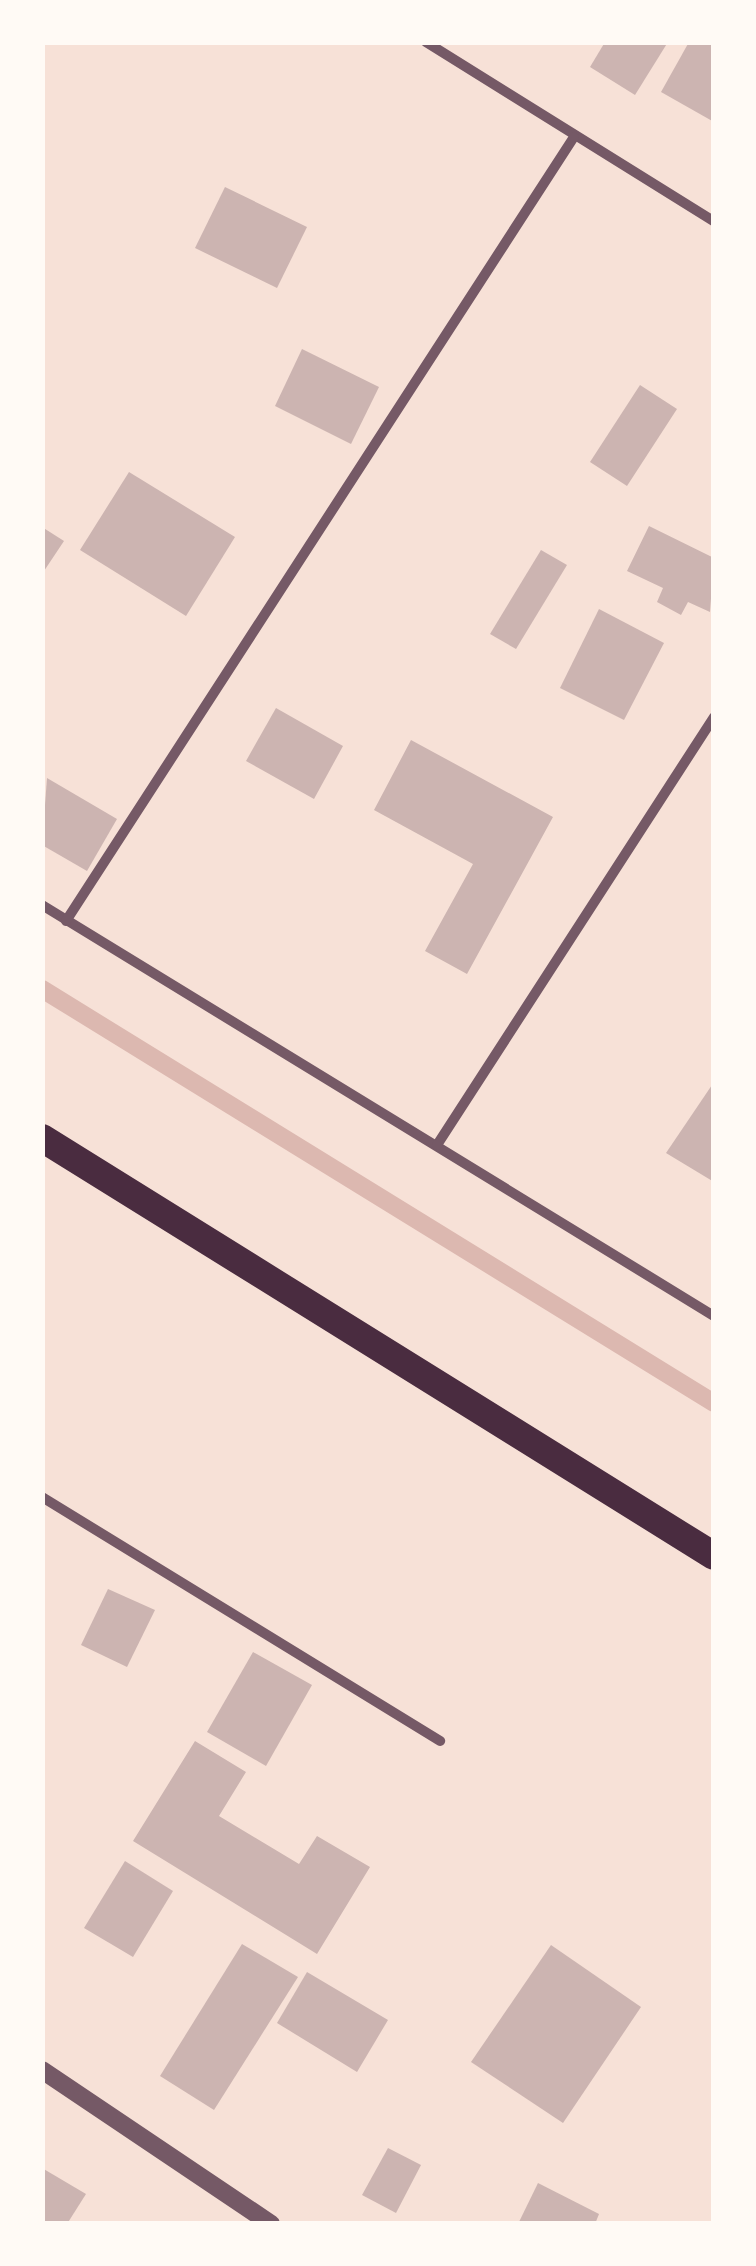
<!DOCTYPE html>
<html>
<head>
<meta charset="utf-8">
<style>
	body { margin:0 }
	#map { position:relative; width:756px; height:2266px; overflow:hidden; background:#f7e1d7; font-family:"Fira Sans",sans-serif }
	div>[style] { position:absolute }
	.stream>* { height:18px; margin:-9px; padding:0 9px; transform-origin:9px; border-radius:9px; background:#dcb8b0 }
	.building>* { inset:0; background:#ccb4b1 }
	.minor>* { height:10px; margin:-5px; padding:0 5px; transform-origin:5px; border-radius:5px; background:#755966 }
	.tertiary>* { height:18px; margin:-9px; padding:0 9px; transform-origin:9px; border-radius:9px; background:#755966 }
	.trunk>* { height:28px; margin:-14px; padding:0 14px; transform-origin:14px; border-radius:14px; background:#4a2c40 }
	span { translate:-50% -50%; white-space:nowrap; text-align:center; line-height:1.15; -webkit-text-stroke:10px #fffaf5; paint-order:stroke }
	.frame { position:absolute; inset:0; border:45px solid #fffaf5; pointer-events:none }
</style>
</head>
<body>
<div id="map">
	<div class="stream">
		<i style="left:42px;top:989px;width:789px;rotate:31.64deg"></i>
	</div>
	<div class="building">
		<i style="clip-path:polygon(605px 42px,668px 42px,635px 95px,590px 67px)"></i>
		<i style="clip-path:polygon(689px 42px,714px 42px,714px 122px,661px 92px)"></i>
		<i style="clip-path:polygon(225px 187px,307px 227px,277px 288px,195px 248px)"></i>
		<i style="clip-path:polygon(302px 349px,379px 387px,351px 444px,275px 406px)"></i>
		<i style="clip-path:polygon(640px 385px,677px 409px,627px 486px,590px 462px)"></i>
		<i style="clip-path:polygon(129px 472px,235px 537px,186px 616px,80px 550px)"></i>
		<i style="clip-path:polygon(649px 526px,714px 558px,710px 612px,688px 602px,681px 615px,657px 602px,663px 588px,627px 571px)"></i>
		<i style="clip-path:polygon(42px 527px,64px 541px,42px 574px)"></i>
		<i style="clip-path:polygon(541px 550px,567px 565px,516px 649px,490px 634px)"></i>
		<i style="clip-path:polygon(599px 609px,664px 643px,624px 720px,560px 688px)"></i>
		<i style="clip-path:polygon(276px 708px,343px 746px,314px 799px,246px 761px)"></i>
		<i style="clip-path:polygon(411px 740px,553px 817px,467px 974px,425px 951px,473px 864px,374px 810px)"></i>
		<i style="clip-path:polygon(47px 778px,117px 819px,87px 871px,42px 845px)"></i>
		<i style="clip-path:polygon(714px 1082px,714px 1182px,666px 1153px)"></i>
		<i style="clip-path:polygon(108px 1589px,155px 1610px,127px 1667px,81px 1645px)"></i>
		<i style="clip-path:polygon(253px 1652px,312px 1685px,266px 1766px,207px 1732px)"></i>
		<i style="clip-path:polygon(195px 1741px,246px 1772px,219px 1816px,299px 1864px,317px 1836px,370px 1867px,317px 1954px,133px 1841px)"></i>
		<i style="clip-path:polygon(125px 1861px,173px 1891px,133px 1957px,84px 1928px)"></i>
		<i style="clip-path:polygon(242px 1944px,298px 1977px,214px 2110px,160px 2076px)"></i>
		<i style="clip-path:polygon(551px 1945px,641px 2007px,563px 2123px,471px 2062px)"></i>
		<i style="clip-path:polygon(307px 1972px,388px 2020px,357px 2072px,277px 2023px)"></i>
		<i style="clip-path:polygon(388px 2148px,421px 2165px,396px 2213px,362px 2195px)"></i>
		<i style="clip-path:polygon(42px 2168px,86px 2194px,67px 2224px,42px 2224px)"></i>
		<i style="clip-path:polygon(538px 2183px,599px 2214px,595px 2224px,518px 2224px)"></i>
	</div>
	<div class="minor">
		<i style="left:426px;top:42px;width:339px;rotate:31.9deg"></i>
		<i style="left:42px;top:905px;width:788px;rotate:31.45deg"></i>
		<i style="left:66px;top:921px;width:934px;rotate:-57.06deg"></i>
		<i style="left:437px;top:1145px;width:510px;rotate:-57.09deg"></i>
		<i style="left:42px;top:1497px;width:467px;rotate:31.5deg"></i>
	</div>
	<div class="tertiary">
		<i style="left:42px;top:2070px;width:276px;rotate:33.9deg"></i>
	</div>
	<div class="trunk">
		<i style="left:42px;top:1138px;width:791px;rotate:31.88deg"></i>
	</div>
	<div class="frame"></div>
</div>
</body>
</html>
